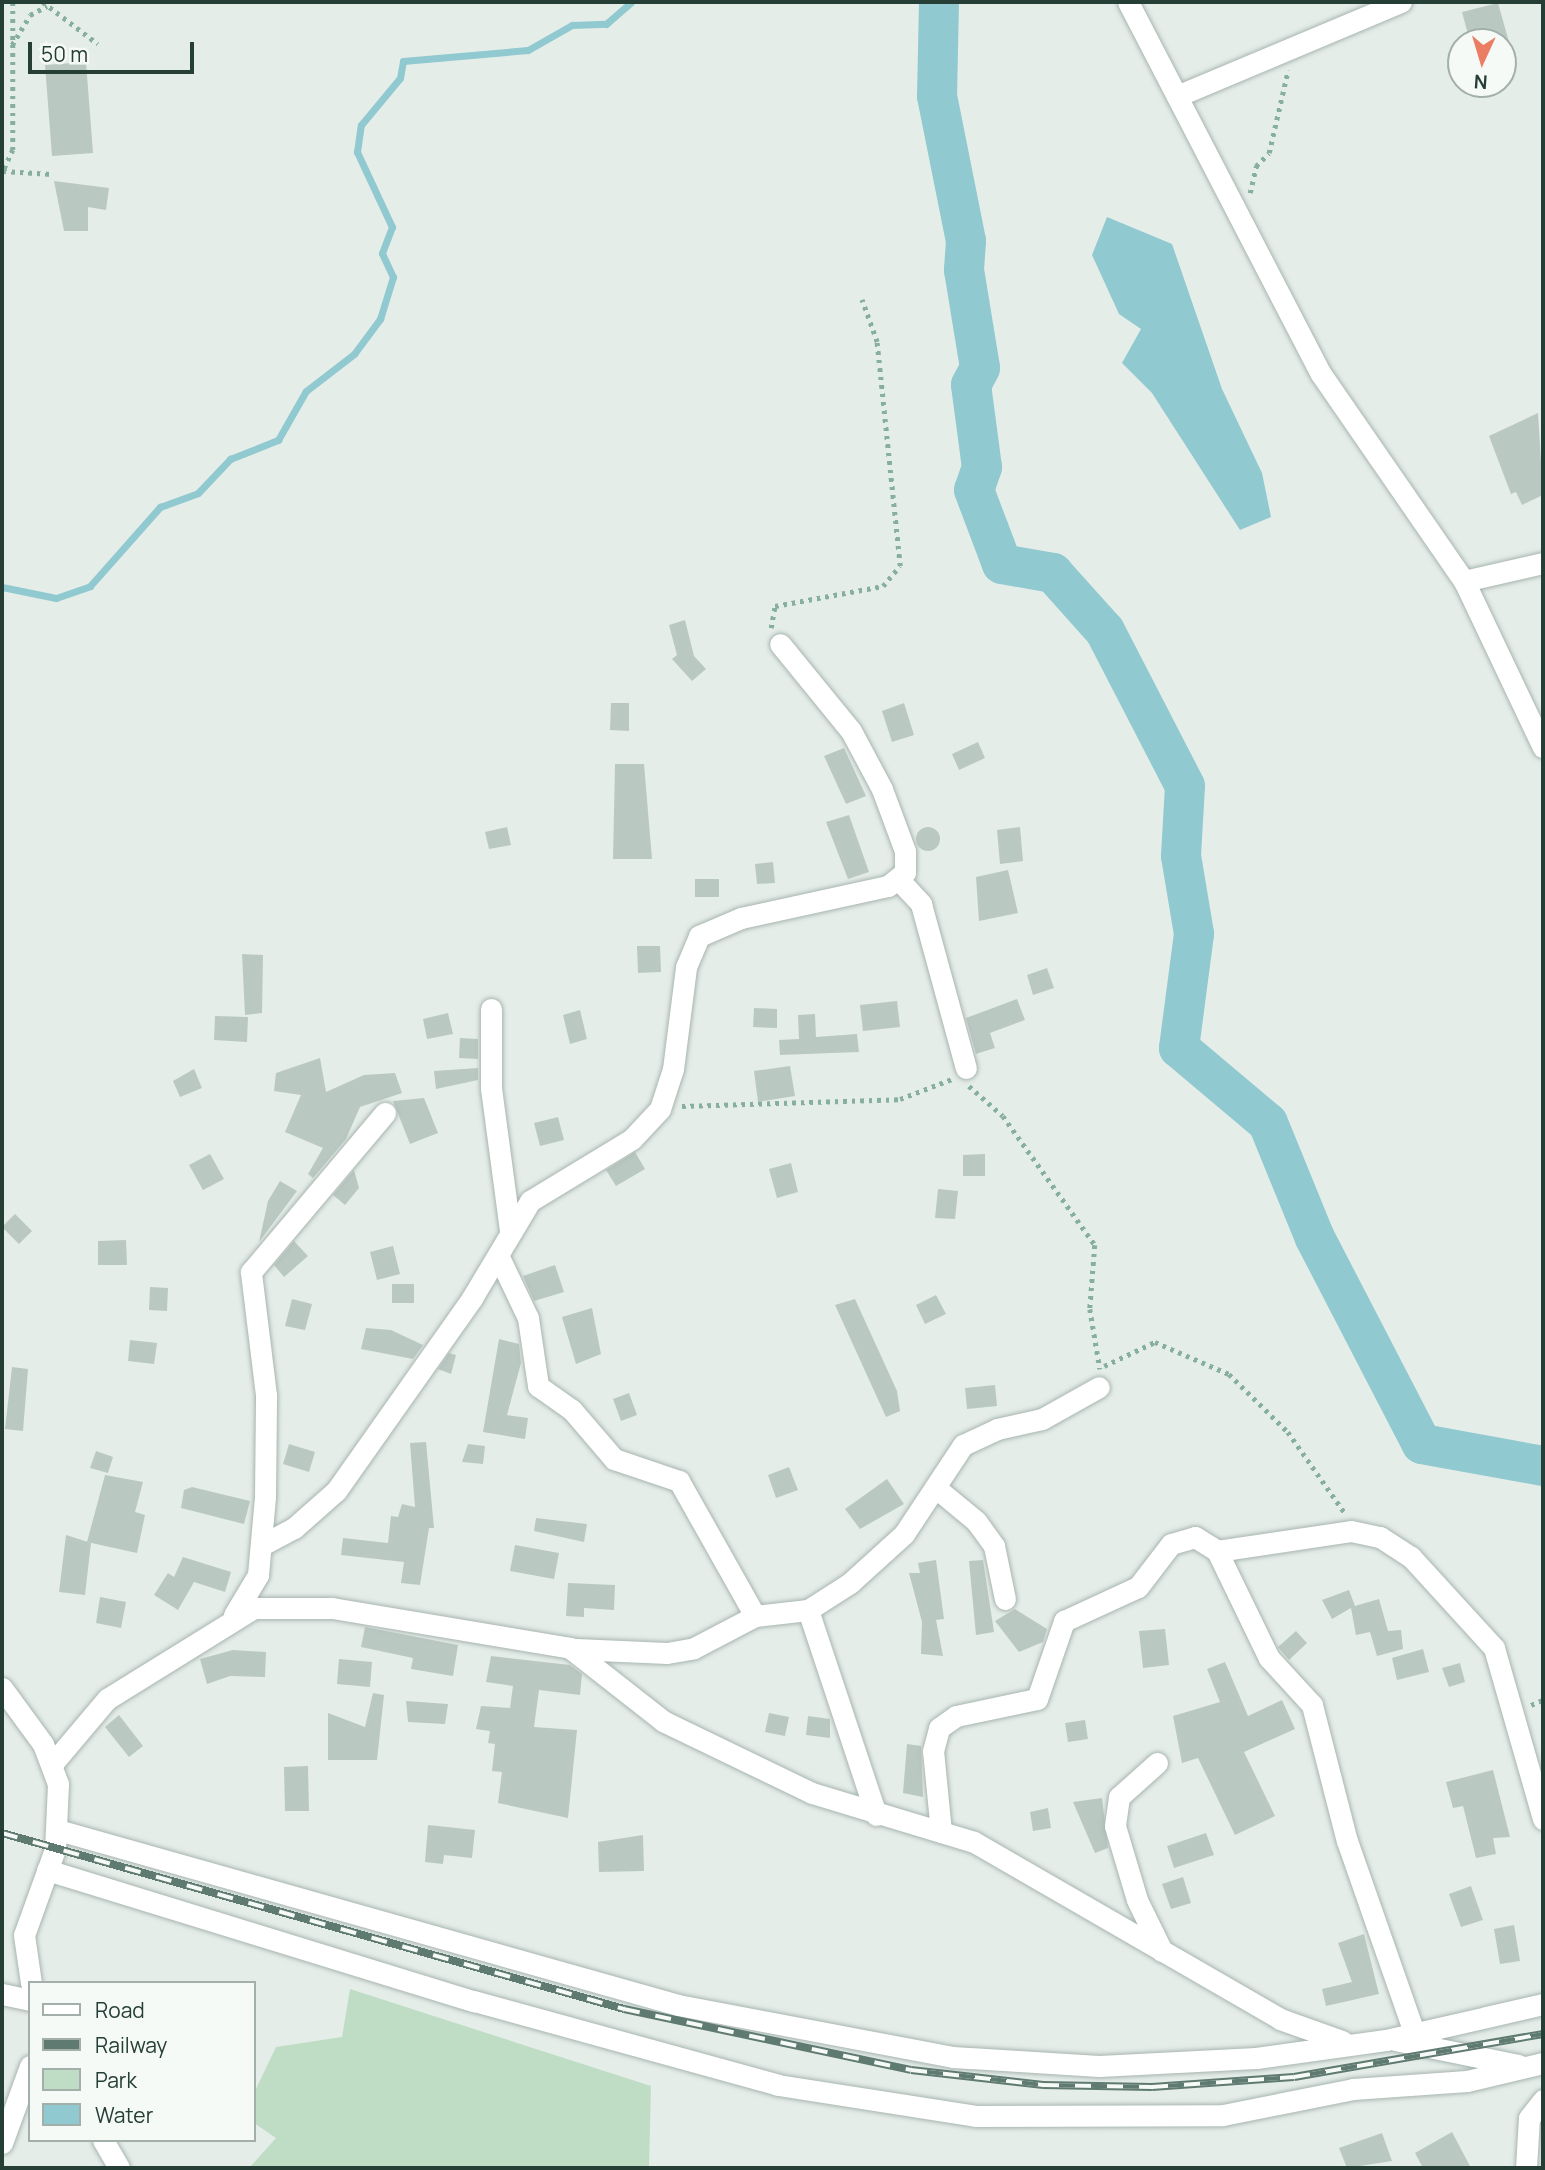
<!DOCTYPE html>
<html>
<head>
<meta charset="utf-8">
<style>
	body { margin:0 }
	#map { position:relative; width:1545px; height:2170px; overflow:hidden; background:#e5ede9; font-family:Manrope,sans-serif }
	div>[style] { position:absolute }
	.green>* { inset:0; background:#bfddc5 }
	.water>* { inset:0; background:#90c9cf }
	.stream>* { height:7px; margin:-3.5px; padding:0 3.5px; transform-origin:3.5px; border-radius:3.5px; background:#90c9cf }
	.river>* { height:40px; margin:-20px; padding:0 20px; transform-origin:20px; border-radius:20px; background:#90c9cf }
	.building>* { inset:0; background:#bac8c2 }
	.round { border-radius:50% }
	.path>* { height:4.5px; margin-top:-2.25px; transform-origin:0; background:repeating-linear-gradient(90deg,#87afa0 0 3.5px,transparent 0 8.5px) }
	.roads { filter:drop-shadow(0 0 2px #a8b5b0) drop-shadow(0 0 2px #a8b5b0) }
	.minor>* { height:21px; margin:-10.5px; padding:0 10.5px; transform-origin:10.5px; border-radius:10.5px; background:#fff }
	.rail>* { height:8px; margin-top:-4px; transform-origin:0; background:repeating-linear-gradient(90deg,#f5faf7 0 16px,#5f7a71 0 32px); box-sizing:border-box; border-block:2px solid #5f7a71 }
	span { translate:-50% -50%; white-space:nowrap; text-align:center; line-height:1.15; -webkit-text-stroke:7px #f5faf7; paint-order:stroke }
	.frame { position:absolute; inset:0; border:4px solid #253e36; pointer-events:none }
	.legend { position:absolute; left:28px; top:1981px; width:228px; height:161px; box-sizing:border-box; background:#f5faf7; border:2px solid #a2afaa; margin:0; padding:9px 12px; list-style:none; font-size:21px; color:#253e36 }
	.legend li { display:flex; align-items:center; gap:14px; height:35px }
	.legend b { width:35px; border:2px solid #a2afaa }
	.north { position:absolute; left:1447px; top:28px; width:70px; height:70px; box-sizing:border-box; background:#f5faf7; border:2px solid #a2afaa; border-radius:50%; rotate:184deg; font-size:19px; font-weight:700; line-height:28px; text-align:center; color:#253e36 }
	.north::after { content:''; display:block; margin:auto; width:24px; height:32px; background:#eb7d64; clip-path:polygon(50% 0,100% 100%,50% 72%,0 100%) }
	.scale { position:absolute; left:28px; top:42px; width:166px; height:32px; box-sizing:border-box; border:4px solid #253e36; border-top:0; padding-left:9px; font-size:21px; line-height:24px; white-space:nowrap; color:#253e36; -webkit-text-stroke:5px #f5faf7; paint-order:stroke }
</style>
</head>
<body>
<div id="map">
	<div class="green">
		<i style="clip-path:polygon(350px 1989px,651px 2086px,649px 2168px,249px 2168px,276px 2138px,254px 2123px,254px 2093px,276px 2047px,342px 2037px)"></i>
	</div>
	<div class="water">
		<i style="clip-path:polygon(1107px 217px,1172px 244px,1222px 389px,1262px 473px,1271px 517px,1240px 530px,1152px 393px,1122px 363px,1141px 329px,1119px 314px,1092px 255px)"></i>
	</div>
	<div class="stream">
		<i style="left:2px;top:587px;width:55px;rotate:11.5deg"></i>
		<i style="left:56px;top:598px;width:36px;rotate:-19deg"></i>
		<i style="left:90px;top:586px;width:106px;rotate:-48.5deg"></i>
		<i style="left:160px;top:507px;width:40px;rotate:-20.2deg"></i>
		<i style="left:198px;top:493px;width:47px;rotate:-46.7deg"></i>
		<i style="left:230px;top:459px;width:52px;rotate:-21.6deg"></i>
		<i style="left:278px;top:440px;width:56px;rotate:-60.3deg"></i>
		<i style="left:306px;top:391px;width:61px;rotate:-37.6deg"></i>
		<i style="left:354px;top:354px;width:44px;rotate:-53.4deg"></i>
		<i style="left:380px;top:319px;width:44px;rotate:-72.8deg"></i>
		<i style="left:393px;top:277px;width:26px;rotate:-115deg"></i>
		<i style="left:382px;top:253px;width:28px;rotate:-69deg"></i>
		<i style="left:392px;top:227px;width:83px;rotate:-115deg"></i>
		<i style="left:357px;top:152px;width:27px;rotate:-82deg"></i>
		<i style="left:361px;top:125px;width:61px;rotate:-50.3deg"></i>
		<i style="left:400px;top:78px;width:17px;rotate:-80deg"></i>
		<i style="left:403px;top:61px;width:125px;rotate:-5deg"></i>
		<i style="left:528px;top:50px;width:51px;rotate:-29.6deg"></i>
		<i style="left:572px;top:25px;width:34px;rotate:-2deg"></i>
		<i style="left:606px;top:24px;width:33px;rotate:-41deg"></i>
	</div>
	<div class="river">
		<i style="left:939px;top:2px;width:94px;rotate:91.2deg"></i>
		<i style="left:937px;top:96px;width:148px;rotate:78.7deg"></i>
		<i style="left:966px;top:241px;width:29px;rotate:94deg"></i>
		<i style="left:964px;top:270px;width:99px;rotate:80.7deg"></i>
		<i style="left:980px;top:368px;width:19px;rotate:118deg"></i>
		<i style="left:971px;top:385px;width:83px;rotate:82.4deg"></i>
		<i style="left:982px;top:467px;width:24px;rotate:109deg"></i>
		<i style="left:974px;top:490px;width:79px;rotate:69.3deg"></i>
		<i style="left:1002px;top:564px;width:52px;rotate:10deg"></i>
		<i style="left:1053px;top:573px;width:78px;rotate:48.1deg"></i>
		<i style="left:1105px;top:631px;width:174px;rotate:62.7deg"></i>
		<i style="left:1185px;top:786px;width:70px;rotate:93.3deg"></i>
		<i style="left:1181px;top:856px;width:79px;rotate:80.5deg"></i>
		<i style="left:1194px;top:934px;width:115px;rotate:97.5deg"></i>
		<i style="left:1179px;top:1048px;width:116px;rotate:40.1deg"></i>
		<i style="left:1268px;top:1123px;width:124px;rotate:67.8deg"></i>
		<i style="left:1315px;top:1238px;width:232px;rotate:62.6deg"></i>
		<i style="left:1422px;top:1444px;width:123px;rotate:10.3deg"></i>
	</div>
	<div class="building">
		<i style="clip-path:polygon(1498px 3px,1509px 42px,1470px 42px,1462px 12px)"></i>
		<i style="clip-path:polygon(86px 62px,93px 153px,52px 156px,45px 65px)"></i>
		<i style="clip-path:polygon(54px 181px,109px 188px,106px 210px,88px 207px,88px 231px,64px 231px)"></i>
		<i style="clip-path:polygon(1538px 413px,1543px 495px,1522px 505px,1516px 492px,1511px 494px,1489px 436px)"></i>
		<i style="clip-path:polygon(685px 620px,694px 656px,706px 669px,692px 681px,672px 659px,677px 655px,669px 625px)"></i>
		<i style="clip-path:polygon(611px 703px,629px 703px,629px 731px,610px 730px)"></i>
		<i style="clip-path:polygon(904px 703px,914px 735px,892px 742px,882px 711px)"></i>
		<i style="clip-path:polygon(978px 742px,985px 758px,959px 770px,952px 754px)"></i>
		<i style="clip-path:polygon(844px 748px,866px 796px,846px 804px,824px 756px)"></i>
		<i style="clip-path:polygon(615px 764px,644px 764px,652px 859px,613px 859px)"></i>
		<i style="clip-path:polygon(849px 815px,869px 872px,848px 879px,826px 822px)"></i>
		<i class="round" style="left:916px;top:827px;width:24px;height:24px"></i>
		<i style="clip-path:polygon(507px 827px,511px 845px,489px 849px,485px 832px)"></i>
		<i style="clip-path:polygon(1020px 827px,1023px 861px,1000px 864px,997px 830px)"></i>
		<i style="clip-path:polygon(773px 862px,775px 883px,757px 884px,755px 864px)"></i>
		<i style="clip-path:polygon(1008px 870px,1018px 913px,979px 921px,976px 877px)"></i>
		<i style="clip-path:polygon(695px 879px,719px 879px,719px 897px,695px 897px)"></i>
		<i style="clip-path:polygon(637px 946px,660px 946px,661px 972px,638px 973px)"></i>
		<i style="clip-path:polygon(242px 954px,263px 955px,262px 1013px,245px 1015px)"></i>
		<i style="clip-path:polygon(1047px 968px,1054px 988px,1033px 995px,1027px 975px)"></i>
		<i style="clip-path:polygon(1017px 999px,1025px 1020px,990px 1033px,995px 1048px,976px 1054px,966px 1018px)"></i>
		<i style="clip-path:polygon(897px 1001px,900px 1027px,863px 1031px,860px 1005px)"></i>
		<i style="clip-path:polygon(754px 1008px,777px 1009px,777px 1028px,753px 1027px)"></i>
		<i style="clip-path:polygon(580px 1010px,587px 1039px,570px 1044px,563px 1015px)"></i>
		<i style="clip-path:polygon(448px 1013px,453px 1034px,427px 1039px,423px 1019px)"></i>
		<i style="clip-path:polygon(815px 1014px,816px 1037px,857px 1034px,859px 1052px,780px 1055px,779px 1040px,799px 1039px,798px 1015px)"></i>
		<i style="clip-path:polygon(215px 1016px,248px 1017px,247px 1042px,214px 1040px)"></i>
		<i style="clip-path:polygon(460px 1038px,478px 1039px,478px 1059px,459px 1058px)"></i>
		<i style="clip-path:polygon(320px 1058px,326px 1092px,364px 1075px,395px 1073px,402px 1093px,360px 1107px,346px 1139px,313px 1178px,308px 1174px,323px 1148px,285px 1132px,301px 1095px,274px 1091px,276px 1073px)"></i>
		<i style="clip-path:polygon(790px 1066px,795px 1096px,758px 1102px,754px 1071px)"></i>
		<i style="clip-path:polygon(478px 1068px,478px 1080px,436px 1089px,434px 1071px)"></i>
		<i style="clip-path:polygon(194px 1069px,202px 1088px,180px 1097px,173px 1081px)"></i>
		<i style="clip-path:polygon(424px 1098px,438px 1133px,410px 1144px,393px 1101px)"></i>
		<i style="clip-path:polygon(558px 1117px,564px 1140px,540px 1146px,534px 1123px)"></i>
		<i style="clip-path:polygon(635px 1152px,645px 1169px,616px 1186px,606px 1170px)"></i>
		<i style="clip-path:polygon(210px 1154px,224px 1179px,203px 1190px,189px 1165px)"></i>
		<i style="clip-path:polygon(985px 1154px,985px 1176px,963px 1176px,963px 1155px)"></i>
		<i style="clip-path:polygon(791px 1163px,798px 1192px,777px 1198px,769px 1169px)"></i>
		<i style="clip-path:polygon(354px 1170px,359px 1188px,345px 1205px,333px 1195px)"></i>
		<i style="clip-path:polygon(280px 1181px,297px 1191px,259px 1242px,268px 1201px)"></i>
		<i style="clip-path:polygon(938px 1189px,958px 1191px,955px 1219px,935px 1218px)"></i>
		<i style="clip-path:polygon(15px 1214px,32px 1231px,19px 1244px,2px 1227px)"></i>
		<i style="clip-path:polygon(126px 1240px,127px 1265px,98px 1265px,98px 1241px)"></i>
		<i style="clip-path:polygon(294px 1241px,308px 1256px,284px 1277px,274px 1265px)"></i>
		<i style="clip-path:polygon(393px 1246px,400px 1274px,377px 1280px,370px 1252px)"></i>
		<i style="clip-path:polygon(555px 1265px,564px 1292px,534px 1301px,523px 1276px)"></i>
		<i style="clip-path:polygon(392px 1284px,414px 1284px,414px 1303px,392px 1303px)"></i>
		<i style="clip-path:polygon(150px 1287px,168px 1288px,167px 1311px,149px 1310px)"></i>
		<i style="clip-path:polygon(936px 1295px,946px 1314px,925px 1324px,916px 1305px)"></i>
		<i style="clip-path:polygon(292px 1299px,312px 1304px,305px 1330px,285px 1326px)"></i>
		<i style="clip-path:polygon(855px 1299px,897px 1391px,900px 1411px,886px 1417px,835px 1305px)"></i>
		<i style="clip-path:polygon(592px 1308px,601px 1354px,576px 1364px,562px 1317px)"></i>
		<i style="clip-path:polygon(366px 1328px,391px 1330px,423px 1345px,413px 1359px,361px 1349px)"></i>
		<i style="clip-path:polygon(499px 1339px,519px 1344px,521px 1363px,507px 1415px,528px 1418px,525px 1439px,483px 1432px)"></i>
		<i style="clip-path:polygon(130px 1340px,157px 1343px,154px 1364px,128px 1361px)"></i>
		<i style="clip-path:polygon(449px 1353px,456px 1355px,451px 1374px,438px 1369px)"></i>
		<i style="clip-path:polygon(12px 1367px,28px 1369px,23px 1431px,5px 1429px)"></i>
		<i style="clip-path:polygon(995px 1385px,997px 1406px,967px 1409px,965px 1388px)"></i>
		<i style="clip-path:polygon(629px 1393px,637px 1415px,621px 1421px,613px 1399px)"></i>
		<i style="clip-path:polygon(426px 1442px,434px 1528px,429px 1528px,420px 1585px,401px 1583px,404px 1562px,341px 1555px,343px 1538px,388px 1543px,391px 1516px,398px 1517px,402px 1504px,415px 1507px,410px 1443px)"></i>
		<i style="clip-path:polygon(289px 1444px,315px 1452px,309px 1472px,283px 1464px)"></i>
		<i style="clip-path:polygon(468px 1444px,485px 1446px,483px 1464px,462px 1462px)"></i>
		<i style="clip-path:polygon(96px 1451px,113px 1457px,108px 1473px,90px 1468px)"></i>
		<i style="clip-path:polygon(789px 1467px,798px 1490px,776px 1498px,768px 1475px)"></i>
		<i style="clip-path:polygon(105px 1475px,143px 1482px,135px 1512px,145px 1515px,137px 1553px,87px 1542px)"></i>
		<i style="clip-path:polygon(887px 1479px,904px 1504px,860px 1529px,845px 1509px)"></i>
		<i style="clip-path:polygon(192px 1487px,250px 1501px,244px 1524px,181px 1508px,184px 1490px)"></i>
		<i style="clip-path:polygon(536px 1518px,587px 1524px,584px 1542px,534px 1531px)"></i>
		<i style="clip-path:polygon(66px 1535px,91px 1543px,85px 1595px,59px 1592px)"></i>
		<i style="clip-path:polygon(515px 1545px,559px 1553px,554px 1579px,510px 1571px)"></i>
		<i style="clip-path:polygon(183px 1557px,231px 1572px,225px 1592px,194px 1582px,178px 1610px,154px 1595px,168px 1573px,174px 1577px)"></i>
		<i style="clip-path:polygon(936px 1560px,944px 1619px,936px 1620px,943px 1656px,921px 1654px,922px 1622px,909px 1573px,920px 1573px,918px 1563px)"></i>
		<i style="clip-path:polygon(983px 1560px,994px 1632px,976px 1635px,969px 1561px)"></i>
		<i style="clip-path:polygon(568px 1583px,615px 1585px,614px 1610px,584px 1608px,584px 1617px,566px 1616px)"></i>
		<i style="clip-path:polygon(1349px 1590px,1355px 1606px,1379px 1599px,1388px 1631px,1401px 1630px,1403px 1649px,1377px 1656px,1370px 1632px,1356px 1635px,1351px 1608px,1332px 1619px,1322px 1600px)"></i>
		<i style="clip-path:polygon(100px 1597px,126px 1602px,121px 1628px,96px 1623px)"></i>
		<i style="clip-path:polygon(1015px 1609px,1047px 1629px,1043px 1642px,1019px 1652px,995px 1621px)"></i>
		<i style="clip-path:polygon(365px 1627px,458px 1645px,453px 1676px,411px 1669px,413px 1658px,361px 1647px)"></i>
		<i style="clip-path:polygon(1165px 1629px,1169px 1665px,1143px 1668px,1139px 1631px)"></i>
		<i style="clip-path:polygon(1296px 1631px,1307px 1643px,1289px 1660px,1278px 1647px)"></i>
		<i style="clip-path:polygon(1423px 1649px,1429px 1672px,1397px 1680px,1392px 1658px)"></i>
		<i style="clip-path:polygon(233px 1650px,266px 1652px,265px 1677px,230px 1676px,207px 1684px,200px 1659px)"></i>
		<i style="clip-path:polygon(491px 1656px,570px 1665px,582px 1674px,580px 1695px,539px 1690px,534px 1727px,577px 1730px,568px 1818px,498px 1803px,502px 1772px,492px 1771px,495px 1744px,488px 1743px,490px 1731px,476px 1729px,481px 1706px,510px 1708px,513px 1686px,486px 1682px)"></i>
		<i style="clip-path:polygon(339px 1659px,372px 1662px,370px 1687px,337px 1684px)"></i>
		<i style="clip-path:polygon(1225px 1662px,1248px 1716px,1282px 1700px,1295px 1729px,1244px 1752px,1275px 1816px,1235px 1835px,1198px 1758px,1182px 1763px,1173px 1716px,1220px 1702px,1207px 1669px)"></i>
		<i style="clip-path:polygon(1460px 1663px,1465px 1682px,1449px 1687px,1442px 1668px)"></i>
		<i style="clip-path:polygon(373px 1693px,384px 1695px,377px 1760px,328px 1760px,328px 1713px,365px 1727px)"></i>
		<i style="clip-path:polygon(406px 1701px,448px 1704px,445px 1724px,408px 1722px)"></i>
		<i style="clip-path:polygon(769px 1713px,789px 1717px,785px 1736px,765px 1732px)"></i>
		<i style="clip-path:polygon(119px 1715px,143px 1746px,129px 1757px,105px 1727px)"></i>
		<i style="clip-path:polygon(808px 1716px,830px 1719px,830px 1738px,806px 1735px)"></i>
		<i style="clip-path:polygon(1085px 1720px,1088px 1739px,1068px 1742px,1065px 1723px)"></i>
		<i style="clip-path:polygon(907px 1744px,921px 1746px,923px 1797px,903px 1793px)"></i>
		<i style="clip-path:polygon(308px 1766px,309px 1811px,285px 1811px,284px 1767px)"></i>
		<i style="clip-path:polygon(1493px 1770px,1510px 1837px,1493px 1838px,1496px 1854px,1476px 1858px,1463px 1806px,1453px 1808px,1446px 1782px)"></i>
		<i style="clip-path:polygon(1102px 1798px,1108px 1848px,1095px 1853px,1073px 1802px)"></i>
		<i style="clip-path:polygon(1048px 1808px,1051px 1828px,1033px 1831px,1030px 1812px)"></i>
		<i style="clip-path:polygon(428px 1825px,475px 1830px,472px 1858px,444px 1855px,443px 1864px,425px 1862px)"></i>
		<i style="clip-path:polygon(1206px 1833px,1214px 1855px,1174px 1868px,1167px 1846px)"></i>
		<i style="clip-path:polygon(643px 1835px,644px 1871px,599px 1872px,598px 1842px)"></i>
		<i style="clip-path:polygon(1183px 1877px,1191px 1903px,1171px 1909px,1162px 1884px)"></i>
		<i style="clip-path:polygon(1471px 1886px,1483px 1920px,1461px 1927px,1449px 1894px)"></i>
		<i style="clip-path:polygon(1514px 1925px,1520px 1961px,1500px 1964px,1494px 1929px)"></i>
		<i style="clip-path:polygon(1364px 1934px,1379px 1994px,1326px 2006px,1322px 1989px,1352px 1982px,1338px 1943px)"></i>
		<i style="clip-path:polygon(1452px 2132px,1471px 2168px,1423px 2168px,1415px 2153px)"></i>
		<i style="clip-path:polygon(1382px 2133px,1392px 2161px,1347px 2168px,1339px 2148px)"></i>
	</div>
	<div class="path">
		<i style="left:13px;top:2px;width:148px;rotate:90deg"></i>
		<i style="left:13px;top:150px;width:23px;rotate:115deg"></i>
		<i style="left:3px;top:171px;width:49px;rotate:3.5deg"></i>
		<i style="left:43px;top:2px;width:69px;rotate:37.4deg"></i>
		<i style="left:12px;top:45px;width:35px;rotate:-59deg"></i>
		<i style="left:30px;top:15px;width:19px;rotate:-28deg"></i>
		<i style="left:1250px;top:193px;width:28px;rotate:-77deg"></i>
		<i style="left:1256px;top:166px;width:18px;rotate:-45deg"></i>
		<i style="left:1269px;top:153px;width:85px;rotate:-77.1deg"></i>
		<i style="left:771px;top:628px;width:22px;rotate:-80deg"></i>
		<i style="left:775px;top:606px;width:110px;rotate:-10.5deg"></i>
		<i style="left:883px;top:586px;width:26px;rotate:-50deg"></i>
		<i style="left:900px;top:566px;width:225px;rotate:-95.9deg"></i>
		<i style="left:877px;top:342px;width:45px;rotate:-109.7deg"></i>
		<i style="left:969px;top:1086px;width:45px;rotate:41.4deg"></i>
		<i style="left:1003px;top:1116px;width:158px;rotate:54.5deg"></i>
		<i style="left:1095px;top:1245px;width:64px;rotate:94.5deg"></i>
		<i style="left:1090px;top:1309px;width:61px;rotate:80.5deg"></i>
		<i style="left:682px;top:1106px;width:218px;rotate:-1.8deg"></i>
		<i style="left:900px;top:1099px;width:56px;rotate:-21deg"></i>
		<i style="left:1104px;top:1366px;width:56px;rotate:-25.2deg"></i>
		<i style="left:1155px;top:1342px;width:81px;rotate:23.4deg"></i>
		<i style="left:1229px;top:1374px;width:83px;rotate:44.5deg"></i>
		<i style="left:1288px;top:1432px;width:99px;rotate:54.9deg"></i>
		<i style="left:1531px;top:1705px;width:13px;rotate:-23deg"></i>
	</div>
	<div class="roads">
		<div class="minor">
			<i style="left:1128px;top:2px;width:419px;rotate:62.6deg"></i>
			<i style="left:1321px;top:374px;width:252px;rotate:55.4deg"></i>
			<i style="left:1464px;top:581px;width:184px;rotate:64.6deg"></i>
			<i style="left:1177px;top:96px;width:243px;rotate:-22.8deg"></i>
			<i style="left:1464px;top:581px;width:81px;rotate:-12.8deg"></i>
			<i style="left:899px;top:880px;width:33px;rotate:47deg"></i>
			<i style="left:921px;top:904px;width:170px;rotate:74.7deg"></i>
			<i style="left:491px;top:1009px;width:79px;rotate:90deg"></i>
			<i style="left:491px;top:1088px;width:143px;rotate:82.4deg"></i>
			<i style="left:498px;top:1255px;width:70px;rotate:64.5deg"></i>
			<i style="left:528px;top:1318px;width:69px;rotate:81.6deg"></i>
			<i style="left:538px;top:1386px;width:42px;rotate:35.2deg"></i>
			<i style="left:572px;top:1410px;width:65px;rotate:49.4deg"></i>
			<i style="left:614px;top:1459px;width:69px;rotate:18.7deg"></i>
			<i style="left:679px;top:1481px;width:155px;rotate:60.6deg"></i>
			<i style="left:936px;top:1488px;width:52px;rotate:39.5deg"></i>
			<i style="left:976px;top:1521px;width:31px;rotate:54deg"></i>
			<i style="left:994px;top:1546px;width:54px;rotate:78.3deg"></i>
			<i style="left:262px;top:1545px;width:36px;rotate:-28deg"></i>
			<i style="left:294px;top:1528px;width:56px;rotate:-41.4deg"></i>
			<i style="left:336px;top:1491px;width:236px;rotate:-54.8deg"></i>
			<i style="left:472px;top:1298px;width:113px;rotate:-59.1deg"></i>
			<i style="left:530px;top:1201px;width:119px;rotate:-31.3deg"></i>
			<i style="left:632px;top:1139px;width:41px;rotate:-47deg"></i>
			<i style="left:660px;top:1109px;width:42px;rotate:-72deg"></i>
			<i style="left:673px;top:1069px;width:103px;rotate:-82.7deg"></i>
			<i style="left:686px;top:967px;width:34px;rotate:-67deg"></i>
			<i style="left:699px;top:936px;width:46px;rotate:-23.2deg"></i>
			<i style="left:741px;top:918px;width:150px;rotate:-12.3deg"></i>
			<i style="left:888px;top:886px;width:22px;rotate:-39deg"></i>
			<i style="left:905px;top:872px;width:21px;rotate:-90deg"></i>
			<i style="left:905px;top:851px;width:66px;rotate:-110.4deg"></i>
			<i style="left:882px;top:789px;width:66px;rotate:-118.1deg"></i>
			<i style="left:851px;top:731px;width:112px;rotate:-129.2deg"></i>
			<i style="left:1217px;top:1551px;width:135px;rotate:-8.5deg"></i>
			<i style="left:1351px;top:1531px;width:30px;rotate:12deg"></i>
			<i style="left:1380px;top:1537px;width:37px;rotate:33deg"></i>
			<i style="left:1411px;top:1557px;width:123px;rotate:47.6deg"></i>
			<i style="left:1494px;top:1648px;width:178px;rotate:74deg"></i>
			<i style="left:808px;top:1610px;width:216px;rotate:71.6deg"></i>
			<i style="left:234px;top:1615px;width:47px;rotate:-59deg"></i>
			<i style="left:258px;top:1575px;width:78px;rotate:-84.9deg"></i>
			<i style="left:265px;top:1497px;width:102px;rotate:-89.4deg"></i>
			<i style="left:266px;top:1395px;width:124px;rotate:-97deg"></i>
			<i style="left:251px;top:1272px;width:208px;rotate:-49.9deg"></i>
			<i style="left:576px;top:1649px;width:91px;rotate:2.5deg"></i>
			<i style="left:667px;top:1653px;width:27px;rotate:-10deg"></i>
			<i style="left:694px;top:1648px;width:69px;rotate:-27.7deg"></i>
			<i style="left:755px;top:1616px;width:53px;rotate:-6.5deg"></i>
			<i style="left:808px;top:1610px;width:50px;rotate:-32.7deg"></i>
			<i style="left:850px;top:1583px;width:73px;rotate:-42.2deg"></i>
			<i style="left:904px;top:1534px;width:107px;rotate:-56.5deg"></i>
			<i style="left:963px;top:1445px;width:38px;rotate:-25deg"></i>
			<i style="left:997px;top:1429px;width:46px;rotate:-12.5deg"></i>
			<i style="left:1042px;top:1419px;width:65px;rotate:-29.3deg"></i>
			<i style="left:2px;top:1688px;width:69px;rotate:53.8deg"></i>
			<i style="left:43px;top:1744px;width:43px;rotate:69.4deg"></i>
			<i style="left:58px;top:1784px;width:65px;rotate:92.6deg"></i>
			<i style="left:55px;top:1849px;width:91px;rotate:109.8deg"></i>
			<i style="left:24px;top:1935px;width:49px;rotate:81.7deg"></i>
			<i style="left:53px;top:1763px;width:84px;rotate:-49.8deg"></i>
			<i style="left:107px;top:1699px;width:173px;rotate:-31.8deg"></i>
			<i style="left:254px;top:1608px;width:78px"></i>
			<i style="left:332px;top:1608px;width:241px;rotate:9.5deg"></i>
			<i style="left:570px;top:1648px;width:118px;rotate:38.1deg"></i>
			<i style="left:663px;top:1721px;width:165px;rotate:25.8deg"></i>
			<i style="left:812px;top:1793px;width:169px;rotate:16.8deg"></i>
			<i style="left:974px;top:1842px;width:354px;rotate:30deg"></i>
			<i style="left:1280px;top:2019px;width:66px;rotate:19.5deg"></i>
			<i style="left:1157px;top:1763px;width:51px;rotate:138.2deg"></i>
			<i style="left:1119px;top:1797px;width:29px;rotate:98deg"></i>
			<i style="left:1115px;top:1826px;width:77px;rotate:73.4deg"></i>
			<i style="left:1137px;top:1900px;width:57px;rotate:63.9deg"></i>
			<i style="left:58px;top:1830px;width:644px;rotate:15.76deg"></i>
			<i style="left:678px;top:2005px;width:280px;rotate:10.7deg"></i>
			<i style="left:953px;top:2057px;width:146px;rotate:3.5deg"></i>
			<i style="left:1099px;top:2066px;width:157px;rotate:-2.9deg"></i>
			<i style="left:1256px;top:2058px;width:131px;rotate:-7.9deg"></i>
			<i style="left:1386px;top:2040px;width:161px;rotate:-12.9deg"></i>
			<i style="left:941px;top:1832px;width:81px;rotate:-95.6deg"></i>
			<i style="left:933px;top:1751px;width:24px;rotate:-75deg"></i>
			<i style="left:939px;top:1728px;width:21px;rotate:-35deg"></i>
			<i style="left:956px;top:1716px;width:83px;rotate:-11.9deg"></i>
			<i style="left:1037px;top:1699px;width:83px;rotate:-70.9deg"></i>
			<i style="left:1064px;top:1621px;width:81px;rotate:-24.7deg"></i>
			<i style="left:1138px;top:1587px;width:54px;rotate:-52.5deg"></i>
			<i style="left:1171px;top:1544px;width:25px;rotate:-16deg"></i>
			<i style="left:1195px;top:1537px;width:26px;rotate:32deg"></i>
			<i style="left:1217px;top:1551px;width:119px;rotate:64.1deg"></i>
			<i style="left:1269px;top:1658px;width:64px;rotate:47.5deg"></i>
			<i style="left:1312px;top:1705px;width:140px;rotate:75.6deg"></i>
			<i style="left:1347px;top:1841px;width:202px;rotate:70.7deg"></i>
			<i style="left:47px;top:1870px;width:447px;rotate:17.1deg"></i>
			<i style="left:474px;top:2001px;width:315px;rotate:15.4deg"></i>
			<i style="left:778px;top:2085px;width:200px;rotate:8.9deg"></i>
			<i style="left:976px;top:2116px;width:247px;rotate:-0.2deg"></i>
			<i style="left:1223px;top:2115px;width:133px;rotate:-11.3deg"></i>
			<i style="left:1353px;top:2089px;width:114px;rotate:-4deg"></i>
			<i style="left:1467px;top:2081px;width:78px;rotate:-13.3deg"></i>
			<i style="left:2px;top:1994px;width:29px;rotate:12deg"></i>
			<i style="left:1395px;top:2040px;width:126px;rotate:11.5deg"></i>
			<i style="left:103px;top:2140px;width:32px;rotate:60deg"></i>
			<i style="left:2px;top:2143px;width:82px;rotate:-70deg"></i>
			<i style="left:1526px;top:2168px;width:50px;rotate:-86.6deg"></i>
			<i style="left:1529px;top:2118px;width:23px;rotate:-52deg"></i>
		</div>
	</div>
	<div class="rail">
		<i style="left:2px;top:1833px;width:646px;rotate:15.8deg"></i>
		<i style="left:624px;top:2009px;width:293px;rotate:12deg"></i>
		<i style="left:911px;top:2070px;width:133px;rotate:6.5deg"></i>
		<i style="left:1043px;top:2085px;width:109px;rotate:1.1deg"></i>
		<i style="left:1152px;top:2087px;width:142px;rotate:-4deg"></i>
		<i style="left:1294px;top:2077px;width:253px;rotate:-9.8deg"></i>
	</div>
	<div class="frame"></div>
	<ul class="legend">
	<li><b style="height:9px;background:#fff"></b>Road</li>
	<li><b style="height:9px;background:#5f7a71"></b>Railway</li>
	<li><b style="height:19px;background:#bfddc5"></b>Park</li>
	<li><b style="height:19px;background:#90c9cf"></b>Water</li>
	</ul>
	<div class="north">N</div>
	<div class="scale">50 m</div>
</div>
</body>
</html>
